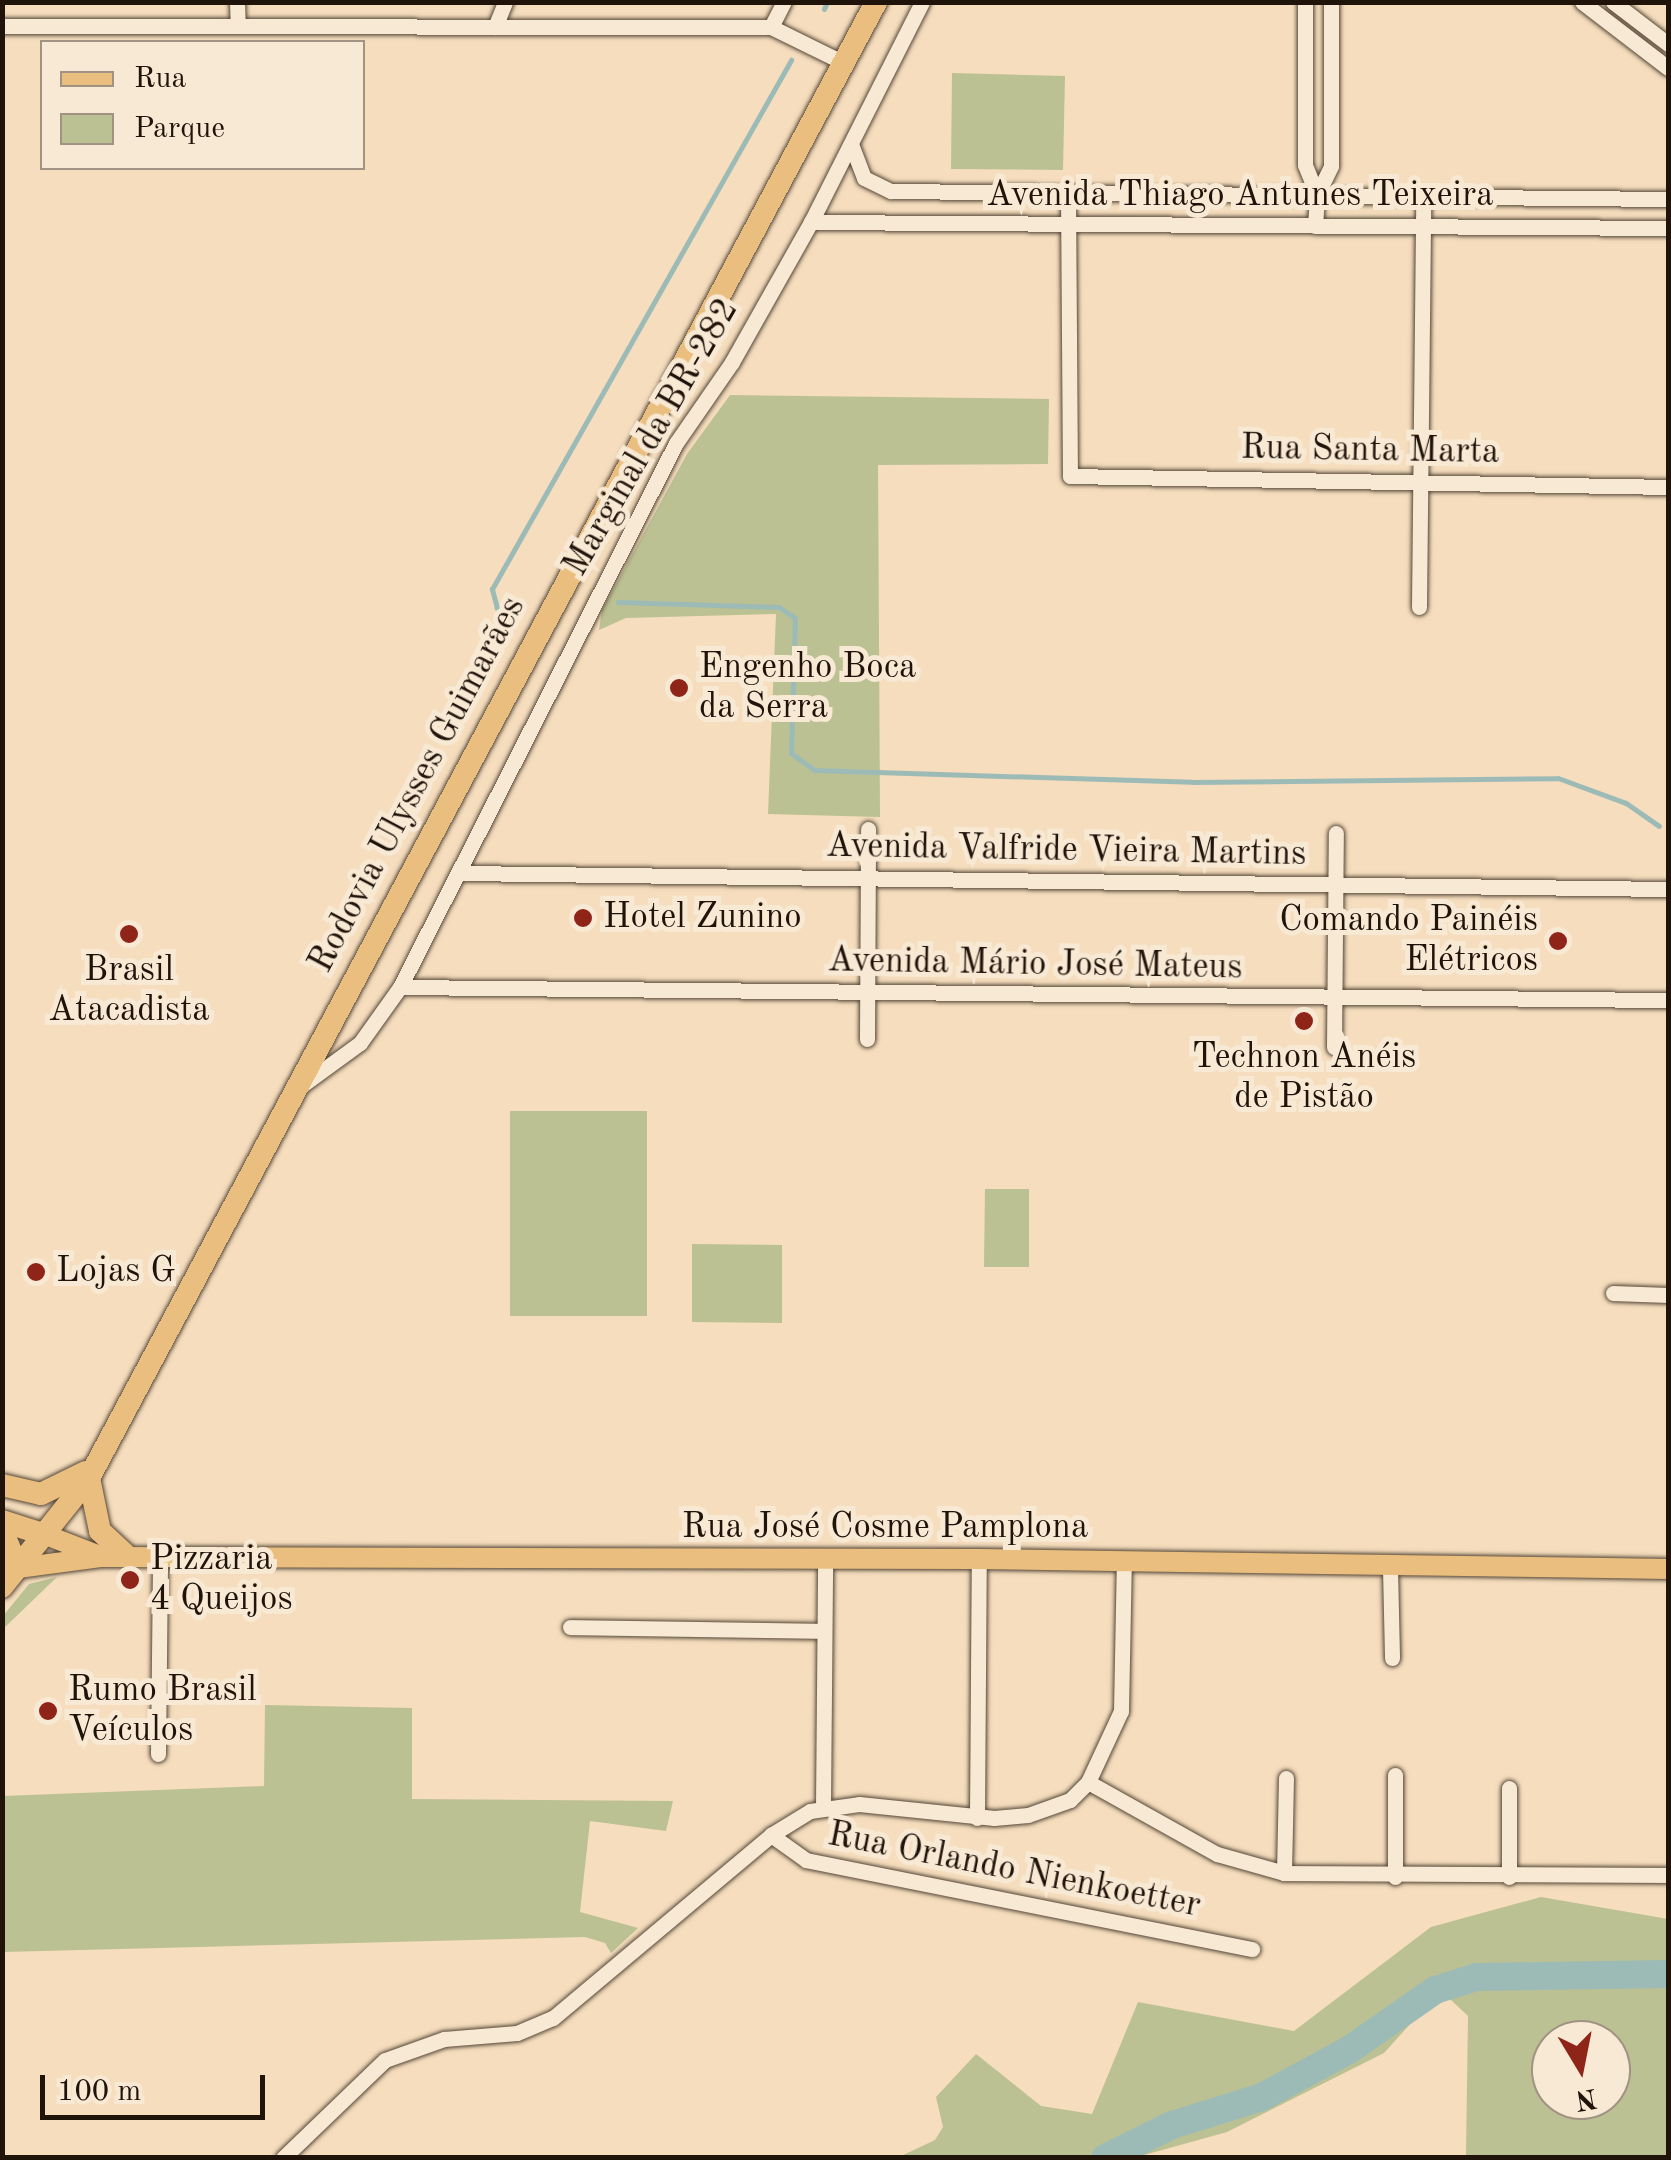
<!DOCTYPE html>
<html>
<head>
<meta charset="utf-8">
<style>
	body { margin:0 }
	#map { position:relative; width:1671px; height:2160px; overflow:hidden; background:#f5ddbd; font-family:"Old Standard TT",serif }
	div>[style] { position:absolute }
	.green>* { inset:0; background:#bbc192 }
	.stream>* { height:5px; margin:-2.5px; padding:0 2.5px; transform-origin:2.5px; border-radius:2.5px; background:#9dbbb6 }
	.river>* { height:28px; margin:-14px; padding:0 14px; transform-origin:14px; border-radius:14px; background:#9dbbb6 }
	.roads { filter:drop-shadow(0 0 2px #544637) drop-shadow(0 0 2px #544637) }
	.minor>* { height:15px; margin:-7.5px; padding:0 7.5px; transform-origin:7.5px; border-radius:7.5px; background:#f8e9d4 }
	.major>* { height:20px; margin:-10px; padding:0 10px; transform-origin:10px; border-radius:10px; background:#eabe7e }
	.highway>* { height:22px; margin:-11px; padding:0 11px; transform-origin:11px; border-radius:11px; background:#eabe7e }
	.dots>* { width:28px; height:28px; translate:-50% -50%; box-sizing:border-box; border:5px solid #f8e9d4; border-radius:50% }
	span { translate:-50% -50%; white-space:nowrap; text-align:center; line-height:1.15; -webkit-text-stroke:10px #f8e9d4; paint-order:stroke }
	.street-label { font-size:35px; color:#1f130a }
	.poi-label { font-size:35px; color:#1f130a }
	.left { translate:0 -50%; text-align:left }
	.right { translate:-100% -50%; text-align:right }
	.frame { position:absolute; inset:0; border:5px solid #1f130a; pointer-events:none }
	.legend { position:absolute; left:40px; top:40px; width:325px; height:130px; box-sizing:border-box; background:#f8e9d4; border:2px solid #a19383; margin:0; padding:12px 18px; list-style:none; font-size:30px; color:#1f130a }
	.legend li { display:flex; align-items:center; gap:20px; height:50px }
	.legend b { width:50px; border:2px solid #a19383 }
	.north { position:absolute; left:1531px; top:2020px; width:100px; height:100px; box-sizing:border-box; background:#f8e9d4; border:2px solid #a19383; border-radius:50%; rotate:170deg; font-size:28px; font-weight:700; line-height:40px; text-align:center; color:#1f130a }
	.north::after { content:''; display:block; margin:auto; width:35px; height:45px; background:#8f2418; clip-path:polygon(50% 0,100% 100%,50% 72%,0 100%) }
	.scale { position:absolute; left:40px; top:2075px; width:225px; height:45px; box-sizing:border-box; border:5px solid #1f130a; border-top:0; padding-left:12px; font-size:30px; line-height:35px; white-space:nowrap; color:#1f130a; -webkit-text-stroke:8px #f8e9d4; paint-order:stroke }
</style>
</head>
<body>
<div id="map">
	<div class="green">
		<i style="clip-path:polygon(952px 73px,1065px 76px,1063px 170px,951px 169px)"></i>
		<i style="clip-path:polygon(730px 395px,1049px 399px,1048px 464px,878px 465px,880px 817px,768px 814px,776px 614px,626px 618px,599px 630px,602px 610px,687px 454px)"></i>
		<i style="clip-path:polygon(510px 1111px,647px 1111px,647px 1316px,510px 1316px)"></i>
		<i style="clip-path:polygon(985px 1189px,1029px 1189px,1029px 1267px,984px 1267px)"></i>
		<i style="clip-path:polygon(692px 1244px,782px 1245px,782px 1323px,692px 1322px)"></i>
		<i style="clip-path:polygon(57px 1577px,3px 1629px,3px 1616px,29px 1584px)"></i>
		<i style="clip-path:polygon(265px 1705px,412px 1708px,412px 1799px,673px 1801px,666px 1831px,590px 1821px,580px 1912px,638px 1928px,611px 1953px,605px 1943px,585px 1937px,3px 1952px,3px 1796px,264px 1786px)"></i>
		<i style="clip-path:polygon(evenodd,1541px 1897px,1668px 1919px,1668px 2157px,1466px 2157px,1468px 2016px,1450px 1999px,1430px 2002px,1384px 2053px,1227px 2132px,1137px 2157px,899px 2157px,935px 2140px,943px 2127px,936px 2097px,976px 2054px,1041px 2106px,1092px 2114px,1138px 2002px,1294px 2031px,1431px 1927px,1541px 1897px,1551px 2040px,1611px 2040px,1611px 2100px,1551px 2100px,1551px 2040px)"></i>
	</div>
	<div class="stream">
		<i style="left:824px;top:9px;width:8px;rotate:-67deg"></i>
		<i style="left:618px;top:602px;width:161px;rotate:1.8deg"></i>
		<i style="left:779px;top:607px;width:19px;rotate:35deg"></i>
		<i style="left:795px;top:618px;width:135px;rotate:91.7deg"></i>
		<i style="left:791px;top:753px;width:29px;rotate:36deg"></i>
		<i style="left:814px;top:770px;width:378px;rotate:1.8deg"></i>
		<i style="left:1192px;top:782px;width:366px;rotate:-0.6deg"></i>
		<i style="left:1558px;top:778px;width:72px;rotate:20.2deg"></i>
		<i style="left:1626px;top:803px;width:40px;rotate:34.9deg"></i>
		<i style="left:516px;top:613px;width:20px;rotate:-165deg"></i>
		<i style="left:497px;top:608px;width:20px;rotate:-105deg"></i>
		<i style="left:492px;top:589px;width:608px;rotate:-60.52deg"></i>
	</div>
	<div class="river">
		<i style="left:1105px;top:2158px;width:75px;rotate:-26.2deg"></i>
		<i style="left:1172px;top:2125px;width:94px;rotate:-17.3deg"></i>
		<i style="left:1262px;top:2097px;width:99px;rotate:-28.4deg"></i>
		<i style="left:1349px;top:2050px;width:105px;rotate:-34.9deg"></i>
		<i style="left:1435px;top:1990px;width:44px;rotate:-17.2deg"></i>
		<i style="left:1477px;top:1977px;width:191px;rotate:-0.9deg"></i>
	</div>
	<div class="roads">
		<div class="minor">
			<i style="left:237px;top:2px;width:24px;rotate:88deg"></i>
			<i style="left:1305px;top:2px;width:163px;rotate:90deg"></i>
			<i style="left:1305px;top:165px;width:32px;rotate:68deg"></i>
			<i style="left:1582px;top:2px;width:108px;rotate:37.5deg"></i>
			<i style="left:1613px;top:2px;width:69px;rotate:37.4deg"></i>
			<i style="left:2px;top:26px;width:769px;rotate:0.07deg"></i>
			<i style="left:771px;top:27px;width:79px;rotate:26.2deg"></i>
			<i style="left:495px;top:27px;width:27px;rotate:-68deg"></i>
			<i style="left:771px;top:27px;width:28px;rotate:-63deg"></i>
			<i style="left:851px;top:144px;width:36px;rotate:69deg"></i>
			<i style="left:864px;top:178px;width:30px;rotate:26deg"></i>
			<i style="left:891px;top:191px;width:777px;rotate:0.59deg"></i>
			<i style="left:1068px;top:193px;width:283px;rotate:89.6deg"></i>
			<i style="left:1070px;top:476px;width:598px;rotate:1.05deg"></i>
			<i style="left:811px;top:222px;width:857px;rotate:0.4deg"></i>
			<i style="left:1315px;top:226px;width:31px;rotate:-86deg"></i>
			<i style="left:1317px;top:195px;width:32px;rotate:-64deg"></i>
			<i style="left:1331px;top:166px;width:164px;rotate:-90deg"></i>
			<i style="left:1419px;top:607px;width:411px;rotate:-89.4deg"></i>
			<i style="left:462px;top:873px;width:1206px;rotate:0.76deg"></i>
			<i style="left:400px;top:987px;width:1268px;rotate:0.59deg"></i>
			<i style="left:867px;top:1039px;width:210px;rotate:-89.7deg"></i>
			<i style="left:1334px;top:1047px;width:214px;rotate:-89.5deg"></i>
			<i style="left:301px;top:1086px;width:73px;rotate:-36.1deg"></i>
			<i style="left:360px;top:1043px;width:69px;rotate:-54.5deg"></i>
			<i style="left:400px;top:987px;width:610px;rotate:-63.1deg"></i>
			<i style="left:676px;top:443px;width:98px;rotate:-55.3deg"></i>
			<i style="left:732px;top:362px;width:161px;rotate:-60.6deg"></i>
			<i style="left:811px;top:222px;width:246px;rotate:-63.2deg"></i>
			<i style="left:1613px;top:1293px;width:55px;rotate:2.1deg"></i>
			<i style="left:1390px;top:1568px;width:90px;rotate:88.7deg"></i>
			<i style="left:570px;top:1627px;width:254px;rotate:0.9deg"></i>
			<i style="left:158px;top:1754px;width:196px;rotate:-89.4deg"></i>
			<i style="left:1395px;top:1775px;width:102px;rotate:90deg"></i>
			<i style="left:1088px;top:1782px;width:148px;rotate:29.2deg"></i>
			<i style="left:1217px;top:1854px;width:70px;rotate:15.8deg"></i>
			<i style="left:1284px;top:1873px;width:384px;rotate:0.3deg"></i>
			<i style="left:823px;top:1806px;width:248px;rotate:-89.5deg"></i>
			<i style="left:977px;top:1818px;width:259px;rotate:-89.6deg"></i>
			<i style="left:771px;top:1835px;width:43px;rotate:35.5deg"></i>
			<i style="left:806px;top:1860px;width:455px;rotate:11.3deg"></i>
			<i style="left:1284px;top:1873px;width:95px;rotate:-88.8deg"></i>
			<i style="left:1509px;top:1877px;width:89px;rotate:-90deg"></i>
			<i style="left:283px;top:2158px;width:141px;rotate:-43.9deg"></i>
			<i style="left:385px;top:2060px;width:63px;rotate:-19.6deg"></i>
			<i style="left:444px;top:2039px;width:73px;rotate:-4.7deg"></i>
			<i style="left:517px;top:2033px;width:39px;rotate:-23deg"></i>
			<i style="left:553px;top:2018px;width:285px;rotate:-40deg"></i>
			<i style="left:771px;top:1835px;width:46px;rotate:-31.6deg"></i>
			<i style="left:810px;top:1811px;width:49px;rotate:-8.1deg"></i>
			<i style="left:859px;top:1804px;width:136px;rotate:5.9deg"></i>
			<i style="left:994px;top:1818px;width:34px;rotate:-5deg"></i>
			<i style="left:1028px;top:1815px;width:45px;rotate:-19.7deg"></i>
			<i style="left:1070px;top:1800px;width:25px;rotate:-45deg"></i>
			<i style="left:1088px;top:1782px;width:78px;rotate:-65.1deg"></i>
			<i style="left:1121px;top:1711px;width:150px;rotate:-88.9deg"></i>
		</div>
		<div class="major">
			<i style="left:46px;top:1535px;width:58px;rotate:21.3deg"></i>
			<i style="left:18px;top:1568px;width:85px;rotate:-7.5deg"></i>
			<i style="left:102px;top:1557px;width:877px;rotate:0.13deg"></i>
			<i style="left:979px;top:1559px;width:689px;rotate:0.83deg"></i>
		</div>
		<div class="highway">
			<i style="left:89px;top:1478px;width:54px;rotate:78.3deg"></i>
			<i style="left:100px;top:1531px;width:38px;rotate:43deg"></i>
			<i style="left:2px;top:1485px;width:40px;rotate:13deg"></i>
			<i style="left:41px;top:1494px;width:50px;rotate:-26.1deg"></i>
			<i style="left:2px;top:1521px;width:46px;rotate:17.7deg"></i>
			<i style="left:2px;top:1530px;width:41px;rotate:67.2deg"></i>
			<i style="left:2px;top:1587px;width:139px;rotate:-51.4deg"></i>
			<i style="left:89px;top:1478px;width:1673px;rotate:-61.93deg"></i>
		</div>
	</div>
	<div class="dots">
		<i style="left:679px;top:688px;background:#8f2418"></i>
		<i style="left:583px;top:918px;background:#8f2418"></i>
		<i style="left:129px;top:934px;background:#8f2418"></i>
		<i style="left:1558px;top:941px;background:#8f2418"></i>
		<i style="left:1304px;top:1021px;background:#8f2418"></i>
		<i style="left:36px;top:1272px;background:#8f2418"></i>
		<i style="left:130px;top:1580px;background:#8f2418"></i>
		<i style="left:48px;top:1711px;background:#8f2418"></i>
	</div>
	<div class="street-label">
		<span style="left:1240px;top:196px">Avenida Thiago Antunes Teixeira</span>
		<span style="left:652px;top:438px;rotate:-60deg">Marginal da BR-282</span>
		<span style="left:1370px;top:451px;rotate:1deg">Rua Santa Marta</span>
		<span style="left:418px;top:785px;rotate:-62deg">Rodovia Ulysses Guimarães</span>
		<span style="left:1066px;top:851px;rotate:1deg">Avenida Valfride Vieira Martins</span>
		<span style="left:1035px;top:965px;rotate:1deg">Avenida Mário José Mateus</span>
		<span style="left:885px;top:1528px">Rua José Cosme Pamplona</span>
		<span style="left:1014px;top:1871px;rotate:11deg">Rua Orlando Nienkoetter</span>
	</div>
	<div class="poi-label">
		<span class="left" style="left:699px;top:688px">Engenho Boca<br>da Serra</span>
		<span class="left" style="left:603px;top:918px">Hotel Zunino</span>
		<span class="right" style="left:1538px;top:941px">Comando Painéis<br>Elétricos</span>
		<span style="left:129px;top:991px">Brasil<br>Atacadista</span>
		<span style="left:1304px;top:1078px">Technon Anéis<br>de Pistão</span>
		<span class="left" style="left:56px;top:1272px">Lojas G</span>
		<span class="left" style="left:150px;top:1580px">Pizzaria<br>4 Queijos</span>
		<span class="left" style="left:68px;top:1711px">Rumo Brasil<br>Veículos</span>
	</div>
	<div class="frame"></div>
	<ul class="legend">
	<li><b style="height:12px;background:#eabe7e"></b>Rua</li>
	<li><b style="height:28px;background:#bbc192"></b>Parque</li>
	</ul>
	<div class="north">N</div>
	<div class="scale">100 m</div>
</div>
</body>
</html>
